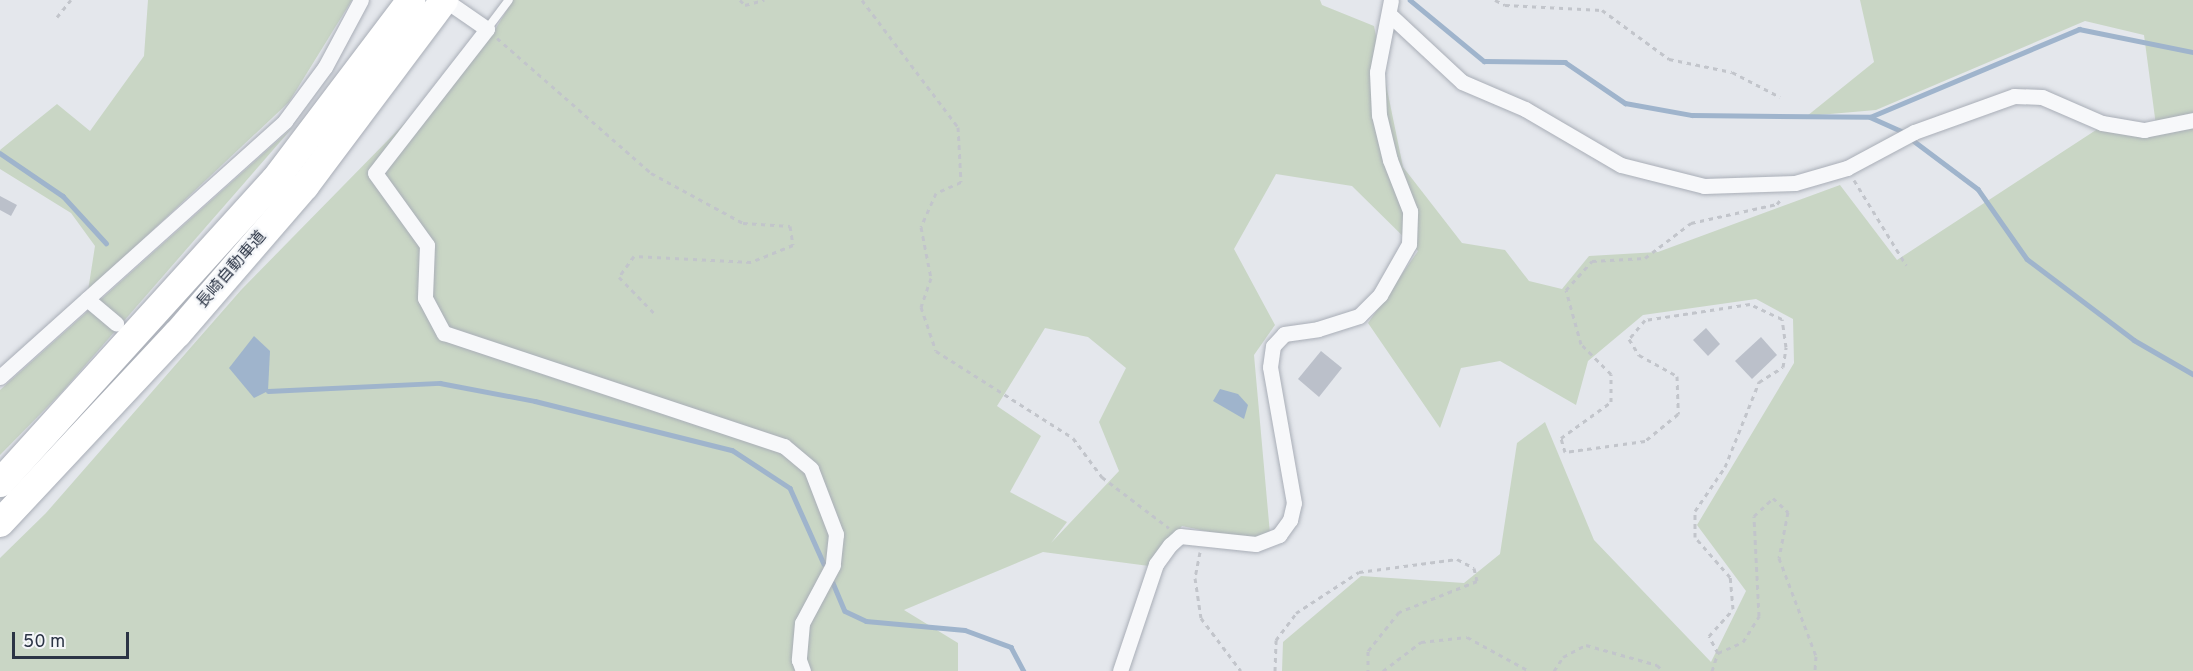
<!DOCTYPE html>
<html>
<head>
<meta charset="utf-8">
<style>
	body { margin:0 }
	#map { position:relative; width:2193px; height:671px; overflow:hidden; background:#e4e7ec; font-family:Overpass,"Noto Sans JP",sans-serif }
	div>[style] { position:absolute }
	.green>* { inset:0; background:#c9d6c5 }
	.water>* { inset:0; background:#9fb4cc }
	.stream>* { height:4.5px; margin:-2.25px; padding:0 2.25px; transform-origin:2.25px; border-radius:2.25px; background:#9fb4cc }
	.building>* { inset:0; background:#bbc0ca }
	.path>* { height:3px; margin-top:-1.5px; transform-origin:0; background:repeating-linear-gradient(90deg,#c2c5cb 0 4.5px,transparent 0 9px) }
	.roads { filter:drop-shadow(0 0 2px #a9aeb7) drop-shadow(0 0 2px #a9aeb7) }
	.service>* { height:8px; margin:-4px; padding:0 4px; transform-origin:4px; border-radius:4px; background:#f7f8fa }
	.minor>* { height:15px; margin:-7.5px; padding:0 7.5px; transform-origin:7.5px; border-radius:7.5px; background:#f7f8fa }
	.motorway>* { height:28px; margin:-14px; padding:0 14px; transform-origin:14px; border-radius:14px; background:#fff }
	span { translate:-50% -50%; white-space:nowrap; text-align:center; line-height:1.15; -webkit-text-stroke:4.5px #f4f6f9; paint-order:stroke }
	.street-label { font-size:16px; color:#2b3445 }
	.scale { position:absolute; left:12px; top:632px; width:117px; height:27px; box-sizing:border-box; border:3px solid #2b3445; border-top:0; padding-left:8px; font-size:18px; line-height:21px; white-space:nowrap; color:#2b3445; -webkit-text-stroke:4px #f4f6f9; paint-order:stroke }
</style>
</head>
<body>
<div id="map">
	<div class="green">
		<i style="clip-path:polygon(148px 0,352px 0,289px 102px,88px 291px,95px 246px,71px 213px,0 169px,0 150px,57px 104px,90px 131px,144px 56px)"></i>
		<i style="clip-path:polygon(evenodd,513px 0,1320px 0,1322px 5px,1374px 26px,1403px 167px,1462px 243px,1505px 250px,1529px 281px,1562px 289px,1589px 256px,1658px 252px,1840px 185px,1897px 260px,2096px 130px,2157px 133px,2144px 35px,2085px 21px,1876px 110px,1807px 116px,1874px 62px,1860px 0,2193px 0,2193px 671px,1282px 671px,1283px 642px,1361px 576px,1464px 583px,1500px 554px,1517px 443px,1545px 422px,1594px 540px,1711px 662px,1746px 591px,1697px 525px,1794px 363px,1793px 319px,1756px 299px,1643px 315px,1588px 361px,1576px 405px,1500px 361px,1461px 368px,1440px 428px,1368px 323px,1418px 251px,1352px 186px,1276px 174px,1234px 249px,1275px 325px,1254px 355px,1271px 545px,1182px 526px,1149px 566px,1043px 552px,904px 610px,958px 643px,958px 671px,0 671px,0 558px,46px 513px,241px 290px,493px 33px,513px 0,1045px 328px,1088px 337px,1126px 368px,1099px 422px,1119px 471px,1051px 543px,1067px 522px,1010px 492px,1041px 436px,997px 406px,1045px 328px)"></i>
		<i style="clip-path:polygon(293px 127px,62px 392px,0 455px,0 390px)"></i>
	</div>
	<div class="water">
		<i style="clip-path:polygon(254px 336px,270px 351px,268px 391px,254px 398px,229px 368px)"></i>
		<i style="clip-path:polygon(1220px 389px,1238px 394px,1248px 405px,1244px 419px,1213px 401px)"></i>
	</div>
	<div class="stream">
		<i style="left:1410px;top:0;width:96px;rotate:39.5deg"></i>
		<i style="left:1484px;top:61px;width:81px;rotate:0.7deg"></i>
		<i style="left:1565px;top:62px;width:73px;rotate:34.3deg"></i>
		<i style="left:1625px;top:103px;width:68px;rotate:10.2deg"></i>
		<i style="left:1692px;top:115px;width:178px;rotate:0.6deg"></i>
		<i style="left:1870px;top:117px;width:35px;rotate:24deg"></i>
		<i style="left:1870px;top:117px;width:227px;rotate:-22.8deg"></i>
		<i style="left:2079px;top:29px;width:116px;rotate:11.4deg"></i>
		<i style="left:1914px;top:141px;width:80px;rotate:36.9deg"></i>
		<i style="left:1978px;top:189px;width:85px;rotate:55deg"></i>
		<i style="left:2027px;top:259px;width:134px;rotate:37.1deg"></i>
		<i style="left:2134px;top:340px;width:68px;rotate:30deg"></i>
		<i style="left:0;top:153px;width:76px;rotate:34.3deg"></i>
		<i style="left:63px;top:196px;width:64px;rotate:47.5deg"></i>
		<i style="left:268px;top:391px;width:172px;rotate:-2.7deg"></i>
		<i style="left:440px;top:383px;width:97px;rotate:10.7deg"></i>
		<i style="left:535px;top:401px;width:203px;rotate:14deg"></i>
		<i style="left:732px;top:450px;width:69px;rotate:33.2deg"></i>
		<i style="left:790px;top:488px;width:83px;rotate:65.9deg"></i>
		<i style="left:833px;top:583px;width:30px;rotate:67deg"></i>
		<i style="left:845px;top:611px;width:23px;rotate:25deg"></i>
		<i style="left:866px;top:621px;width:99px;rotate:5.2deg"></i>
		<i style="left:965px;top:630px;width:49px;rotate:20.3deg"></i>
		<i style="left:1011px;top:647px;width:27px;rotate:62deg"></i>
	</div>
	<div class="building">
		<i style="clip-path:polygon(0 196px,17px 205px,11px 216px,0 210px)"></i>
		<i style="clip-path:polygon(1706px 328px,1720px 344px,1708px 356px,1693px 340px)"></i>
		<i style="clip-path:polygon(1761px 337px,1777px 355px,1752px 379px,1735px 361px)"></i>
		<i style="clip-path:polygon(1321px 351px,1342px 368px,1319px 397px,1298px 379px)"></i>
	</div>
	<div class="path">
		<i style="left:740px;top:0;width:7px;rotate:45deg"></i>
		<i style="left:745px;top:5px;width:20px;rotate:-15deg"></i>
		<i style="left:862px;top:0;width:159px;rotate:52.9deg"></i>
		<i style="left:958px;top:127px;width:55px;rotate:86.9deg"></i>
		<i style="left:961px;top:182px;width:27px;rotate:156deg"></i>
		<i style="left:936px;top:193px;width:37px;rotate:114deg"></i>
		<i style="left:921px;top:227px;width:52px;rotate:78.9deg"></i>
		<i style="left:931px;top:278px;width:31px;rotate:109deg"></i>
		<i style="left:921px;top:307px;width:46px;rotate:71.2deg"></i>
		<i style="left:936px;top:351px;width:162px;rotate:32.4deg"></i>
		<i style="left:1073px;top:438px;width:49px;rotate:53.4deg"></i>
		<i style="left:1102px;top:477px;width:84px;rotate:37.3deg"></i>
		<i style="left:1495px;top:0;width:11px;rotate:27deg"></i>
		<i style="left:1505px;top:5px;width:97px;rotate:3deg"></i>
		<i style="left:1602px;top:10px;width:83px;rotate:36.2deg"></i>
		<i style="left:1669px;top:59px;width:64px;rotate:11.7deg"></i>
		<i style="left:1732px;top:72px;width:54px;rotate:27.5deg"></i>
		<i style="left:57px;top:17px;width:22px;rotate:-51deg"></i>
		<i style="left:497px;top:38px;width:205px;rotate:41.2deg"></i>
		<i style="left:651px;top:173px;width:105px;rotate:28.5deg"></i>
		<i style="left:743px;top:223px;width:47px;rotate:3.7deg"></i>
		<i style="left:790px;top:226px;width:19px;rotate:81deg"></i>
		<i style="left:793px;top:245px;width:45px;rotate:158deg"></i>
		<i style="left:751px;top:262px;width:117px;rotate:-177.1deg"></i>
		<i style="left:634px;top:256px;width:26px;rotate:126deg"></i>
		<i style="left:619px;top:277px;width:52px;rotate:45.8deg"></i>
		<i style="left:1854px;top:180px;width:100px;rotate:58.5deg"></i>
		<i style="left:1200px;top:552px;width:26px;rotate:101deg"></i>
		<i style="left:1195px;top:578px;width:40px;rotate:81.5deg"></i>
		<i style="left:1201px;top:618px;width:66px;rotate:53deg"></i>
		<i style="left:1718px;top:653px;width:19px;rotate:-118deg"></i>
		<i style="left:1709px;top:636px;width:36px;rotate:-48deg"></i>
		<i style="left:1733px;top:609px;width:32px;rotate:-95deg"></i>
		<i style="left:1730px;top:577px;width:53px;rotate:-131.2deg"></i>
		<i style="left:1695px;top:537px;width:26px;rotate:-90deg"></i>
		<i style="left:1695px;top:511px;width:53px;rotate:-55.7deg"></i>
		<i style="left:1725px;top:467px;width:92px;rotate:-68.2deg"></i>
		<i style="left:1759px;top:382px;width:28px;rotate:-32deg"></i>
		<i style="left:1783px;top:367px;width:20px;rotate:-81deg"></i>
		<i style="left:1786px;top:347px;width:28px;rotate:-98deg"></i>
		<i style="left:1782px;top:319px;width:35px;rotate:-155deg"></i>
		<i style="left:1750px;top:304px;width:106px;rotate:171.3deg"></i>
		<i style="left:1645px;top:320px;width:25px;rotate:130deg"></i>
		<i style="left:1629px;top:339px;width:19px;rotate:58deg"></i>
		<i style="left:1639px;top:355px;width:43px;rotate:28.9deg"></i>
		<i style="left:1677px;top:376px;width:38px;rotate:88deg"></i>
		<i style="left:1678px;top:414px;width:43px;rotate:140.7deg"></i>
		<i style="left:1645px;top:441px;width:81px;rotate:172.2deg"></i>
		<i style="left:1565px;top:452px;width:15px;rotate:-106deg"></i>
		<i style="left:1561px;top:438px;width:62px;rotate:-35.8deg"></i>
		<i style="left:1611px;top:402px;width:28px;rotate:-90deg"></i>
		<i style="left:1611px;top:374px;width:42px;rotate:-135deg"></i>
		<i style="left:1581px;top:344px;width:56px;rotate:-105.5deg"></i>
		<i style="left:1566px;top:290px;width:39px;rotate:-48deg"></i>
		<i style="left:1592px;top:261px;width:53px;rotate:-3.2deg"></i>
		<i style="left:1645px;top:258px;width:58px;rotate:-37.3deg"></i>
		<i style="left:1691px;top:223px;width:88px;rotate:-12.5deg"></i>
		<i style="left:1777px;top:204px;width:8px;rotate:-50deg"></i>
		<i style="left:1275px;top:671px;width:31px;rotate:-88deg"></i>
		<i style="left:1276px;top:640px;width:34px;rotate:-53deg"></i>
		<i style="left:1296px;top:613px;width:75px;rotate:-33.1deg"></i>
		<i style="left:1359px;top:572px;width:99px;rotate:-7.6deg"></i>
		<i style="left:1457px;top:559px;width:19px;rotate:28deg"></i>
		<i style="left:1474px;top:568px;width:13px;rotate:77deg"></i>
		<i style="left:1477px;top:581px;width:84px;rotate:158.3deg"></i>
		<i style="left:1399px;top:612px;width:50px;rotate:128.5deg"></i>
		<i style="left:1368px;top:651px;width:20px;rotate:90deg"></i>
		<i style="left:1383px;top:671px;width:48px;rotate:-37.3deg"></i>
		<i style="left:1421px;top:642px;width:46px;rotate:-6.2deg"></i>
		<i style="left:1467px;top:637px;width:71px;rotate:28.7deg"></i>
		<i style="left:1554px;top:671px;width:17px;rotate:-57deg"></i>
		<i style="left:1563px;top:657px;width:26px;rotate:-28deg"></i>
		<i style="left:1586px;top:645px;width:74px;rotate:15.7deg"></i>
		<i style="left:1657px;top:665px;width:8px;rotate:45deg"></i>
		<i style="left:1712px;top:671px;width:19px;rotate:-72deg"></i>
		<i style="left:1718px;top:653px;width:27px;rotate:-24deg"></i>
		<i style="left:1743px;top:642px;width:31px;rotate:-58deg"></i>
		<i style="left:1759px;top:616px;width:100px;rotate:-92.9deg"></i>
		<i style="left:1754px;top:516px;width:26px;rotate:-43deg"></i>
		<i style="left:1773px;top:498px;width:21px;rotate:43deg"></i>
		<i style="left:1788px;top:512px;width:47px;rotate:101.1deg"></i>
		<i style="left:1779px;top:558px;width:105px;rotate:69.3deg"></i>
		<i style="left:1816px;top:656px;width:15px;rotate:94deg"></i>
	</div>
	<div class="roads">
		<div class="service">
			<i style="left:487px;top:29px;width:36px;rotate:-53deg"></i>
		</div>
		<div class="minor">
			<i style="left:445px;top:0;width:51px;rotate:34.6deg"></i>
			<i style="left:487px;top:29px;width:182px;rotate:127.9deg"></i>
			<i style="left:375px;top:173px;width:89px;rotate:54.2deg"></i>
			<i style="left:427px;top:245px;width:53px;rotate:92.2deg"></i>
			<i style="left:425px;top:298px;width:40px;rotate:62deg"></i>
			<i style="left:444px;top:333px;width:358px;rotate:18.4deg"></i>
			<i style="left:784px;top:446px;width:35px;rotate:40deg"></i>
			<i style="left:811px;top:469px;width:70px;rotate:69deg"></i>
			<i style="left:836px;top:534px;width:31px;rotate:96deg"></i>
			<i style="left:833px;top:565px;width:66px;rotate:118.1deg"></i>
			<i style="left:802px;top:623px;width:37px;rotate:95deg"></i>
			<i style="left:799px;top:660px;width:12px;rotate:70deg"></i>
			<i style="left:1390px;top:15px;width:98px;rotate:42.9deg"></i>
			<i style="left:1462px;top:82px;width:69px;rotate:23.2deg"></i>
			<i style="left:1525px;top:109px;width:111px;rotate:30.3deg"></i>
			<i style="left:1621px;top:165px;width:86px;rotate:14.2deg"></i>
			<i style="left:1704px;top:186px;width:91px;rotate:-1.9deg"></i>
			<i style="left:1795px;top:183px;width:54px;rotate:-16.1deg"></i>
			<i style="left:1847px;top:168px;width:76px;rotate:-28.2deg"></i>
			<i style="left:1914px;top:132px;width:106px;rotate:-19.8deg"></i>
			<i style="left:2014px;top:96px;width:28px;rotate:2deg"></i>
			<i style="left:2042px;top:97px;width:65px;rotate:23.4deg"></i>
			<i style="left:2102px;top:123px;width:43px;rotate:9.5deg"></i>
			<i style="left:2144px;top:130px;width:50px;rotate:-11.5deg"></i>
			<i style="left:87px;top:299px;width:38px;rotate:40deg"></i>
			<i style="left:0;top:377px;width:383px;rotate:-41.9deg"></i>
			<i style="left:285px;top:121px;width:67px;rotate:-53.5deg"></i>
			<i style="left:325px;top:67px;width:76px;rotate:-61.8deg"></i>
			<i style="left:1120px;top:671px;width:113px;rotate:-71.4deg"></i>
			<i style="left:1156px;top:564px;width:24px;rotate:-54deg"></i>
			<i style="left:1170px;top:545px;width:13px;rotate:-42deg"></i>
			<i style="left:1180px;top:536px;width:76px;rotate:6deg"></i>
			<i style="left:1256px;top:544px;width:25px;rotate:-21deg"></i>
			<i style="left:1279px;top:535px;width:19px;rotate:-54deg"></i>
			<i style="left:1290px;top:520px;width:17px;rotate:-77deg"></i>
			<i style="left:1294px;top:503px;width:138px;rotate:-100deg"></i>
			<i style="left:1270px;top:367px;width:21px;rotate:-82deg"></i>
			<i style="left:1273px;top:346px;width:16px;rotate:-47deg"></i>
			<i style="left:1284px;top:334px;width:34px;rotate:-8deg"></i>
			<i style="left:1318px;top:329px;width:43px;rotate:-17.6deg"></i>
			<i style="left:1359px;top:316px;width:30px;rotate:-45deg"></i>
			<i style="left:1380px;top:295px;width:59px;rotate:-60.4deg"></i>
			<i style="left:1409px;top:244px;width:33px;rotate:-88deg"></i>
			<i style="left:1410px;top:211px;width:55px;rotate:-111.4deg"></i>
			<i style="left:1390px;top:160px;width:46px;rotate:-103.7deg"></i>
			<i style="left:1379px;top:115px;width:43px;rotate:-92.7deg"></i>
			<i style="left:1377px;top:72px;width:73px;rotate:-79deg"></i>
		</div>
		<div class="motorway">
			<i style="left:0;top:483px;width:409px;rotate:-47.8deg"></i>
			<i style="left:275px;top:180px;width:226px;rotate:-52.9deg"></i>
			<i style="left:0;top:523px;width:260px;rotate:-46.9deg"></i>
			<i style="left:178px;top:333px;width:194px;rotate:-49.2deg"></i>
			<i style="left:305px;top:186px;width:232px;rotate:-53.2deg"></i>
		</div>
	</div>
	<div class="street-label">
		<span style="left:232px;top:270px;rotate:-49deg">長崎自動車道</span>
	</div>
	<div class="scale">50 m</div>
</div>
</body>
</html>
